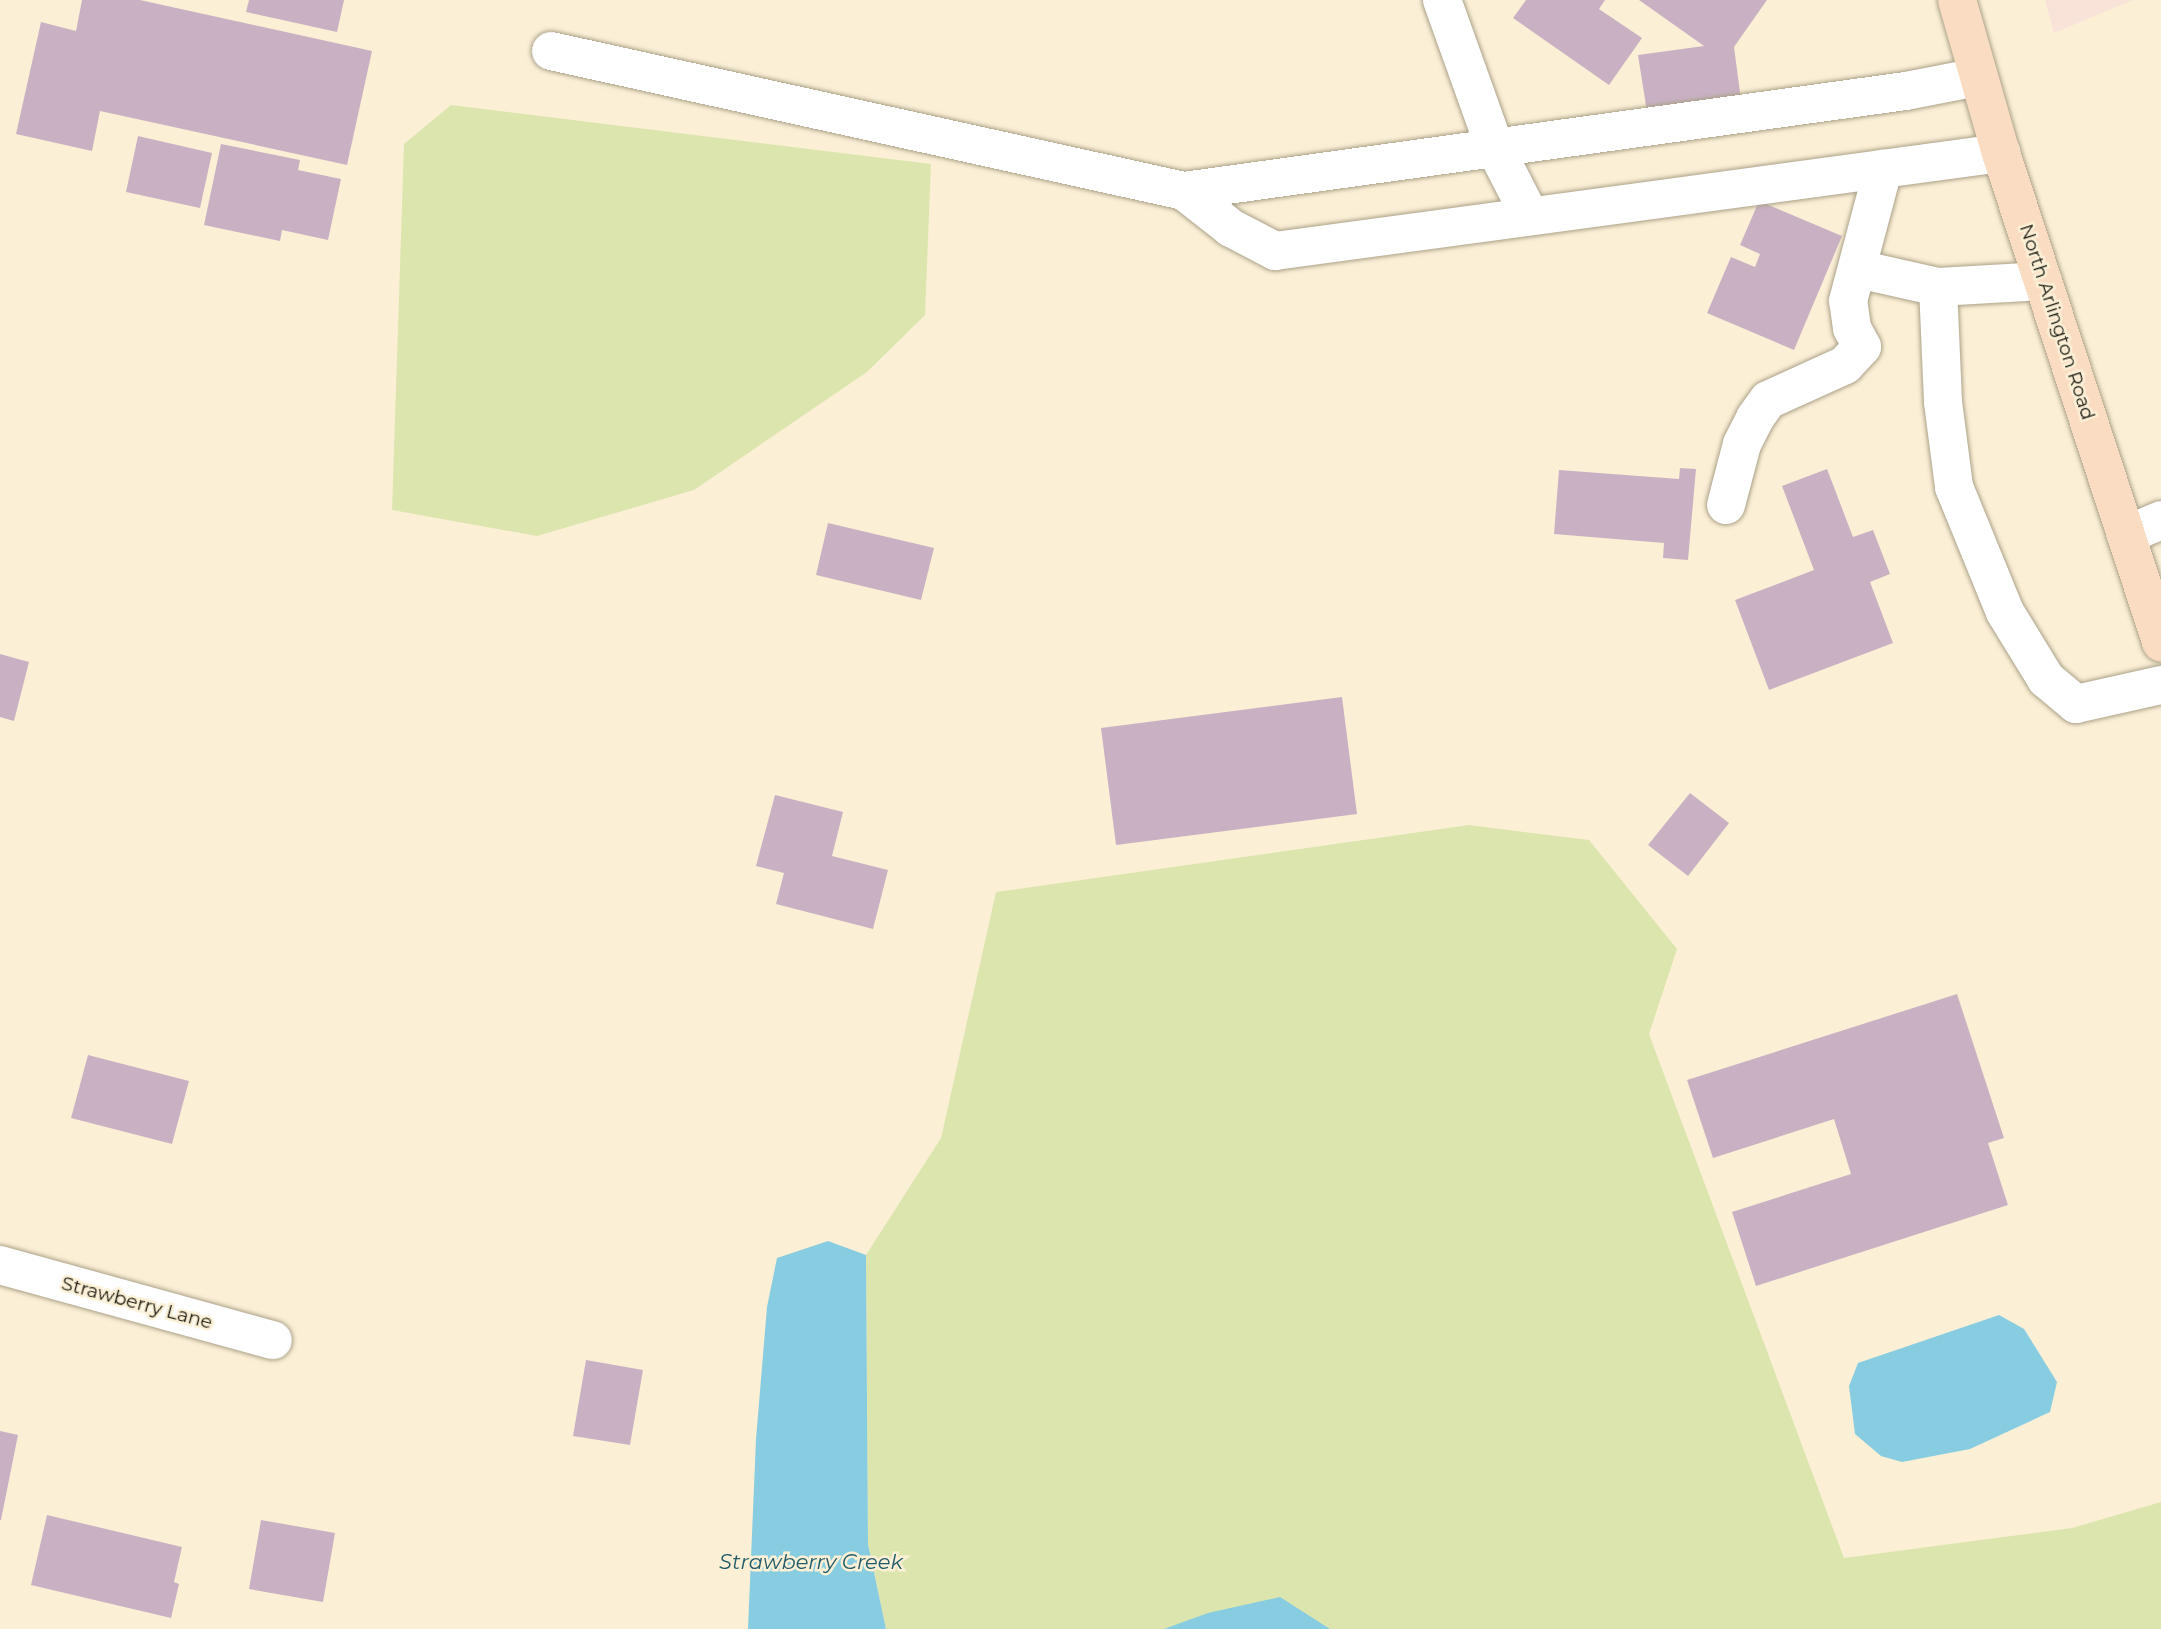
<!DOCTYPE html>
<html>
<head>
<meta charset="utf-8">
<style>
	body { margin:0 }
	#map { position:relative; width:2161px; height:1629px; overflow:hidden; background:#fbf0d6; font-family:Montserrat,sans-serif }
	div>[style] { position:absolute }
	.commercial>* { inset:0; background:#f9e2d7 }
	.green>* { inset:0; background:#dde5af }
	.water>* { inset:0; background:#87cce0 }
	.building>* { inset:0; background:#c9b1c3 }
	.roads { filter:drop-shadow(0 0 2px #aba189) drop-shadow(0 0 2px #aba189) }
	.minor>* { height:38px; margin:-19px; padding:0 19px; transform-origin:19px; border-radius:19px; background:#fff }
	.major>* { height:38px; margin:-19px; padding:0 19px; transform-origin:19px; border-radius:19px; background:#fadcc2 }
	span { translate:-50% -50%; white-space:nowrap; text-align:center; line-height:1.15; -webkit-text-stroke:5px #fbf0d6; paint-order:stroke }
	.street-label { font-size:19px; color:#1d1a10 }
	.water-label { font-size:21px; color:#225b69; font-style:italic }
</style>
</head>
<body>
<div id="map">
	<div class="commercial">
		<i style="clip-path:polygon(2045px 0,2133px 0,2054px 33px)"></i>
	</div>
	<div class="green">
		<i style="clip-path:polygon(451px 105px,931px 164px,925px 315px,867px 372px,694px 490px,537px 536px,392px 510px,404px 144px)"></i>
		<i style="clip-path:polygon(1469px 825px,1589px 840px,1677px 949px,1649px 1034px,1844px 1558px,2072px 1528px,2161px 1502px,2161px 1629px,886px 1629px,868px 1544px,866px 1255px,941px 1138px,996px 892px)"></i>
	</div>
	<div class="water">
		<i style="clip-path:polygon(828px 1241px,866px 1255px,868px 1544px,886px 1629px,748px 1629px,756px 1439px,767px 1307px,777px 1258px)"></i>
		<i style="clip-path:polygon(1999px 1315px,2024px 1329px,2057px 1382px,2050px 1412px,1970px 1449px,1902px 1462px,1881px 1456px,1855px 1434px,1849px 1386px,1858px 1363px)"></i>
		<i style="clip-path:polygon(1280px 1597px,1330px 1629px,1164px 1629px,1208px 1613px)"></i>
	</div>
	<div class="building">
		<i style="clip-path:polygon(82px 0,140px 0,372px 51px,347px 165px,100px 111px,92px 151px,16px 134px,41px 22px,76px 31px)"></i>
		<i style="clip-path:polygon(249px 0,344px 0,337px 32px,246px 12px)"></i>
		<i style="clip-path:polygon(1526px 0,1605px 0,1599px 9px,1642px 38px,1609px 85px,1513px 18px)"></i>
		<i style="clip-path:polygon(1639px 0,1767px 0,1734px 47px,1741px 100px,1647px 112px,1638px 55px,1704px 46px)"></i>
		<i style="clip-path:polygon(138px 136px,212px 153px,200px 208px,126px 192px)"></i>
		<i style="clip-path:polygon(221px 144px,300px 160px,298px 170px,341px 179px,328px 240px,282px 230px,280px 241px,204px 225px)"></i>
		<i style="clip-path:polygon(1759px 201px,1842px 236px,1794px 350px,1707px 313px,1731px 257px,1755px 267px,1760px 254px,1740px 245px)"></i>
		<i style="clip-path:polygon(1680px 468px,1696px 469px,1688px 560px,1663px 558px,1664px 543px,1554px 534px,1559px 470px,1679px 479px)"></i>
		<i style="clip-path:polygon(1827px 469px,1853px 537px,1873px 530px,1890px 574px,1870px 582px,1893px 643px,1769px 690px,1735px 600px,1814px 570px,1782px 486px)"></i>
		<i style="clip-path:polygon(828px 523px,934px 548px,921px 600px,816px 575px)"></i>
		<i style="clip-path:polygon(0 654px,29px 662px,14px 721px,0 717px)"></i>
		<i style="clip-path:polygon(1342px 697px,1357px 814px,1116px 845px,1101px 728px)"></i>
		<i style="clip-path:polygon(1690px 793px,1729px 823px,1688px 876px,1648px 845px)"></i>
		<i style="clip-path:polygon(775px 795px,843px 812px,832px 856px,888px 870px,873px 929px,776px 904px,784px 873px,756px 866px)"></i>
		<i style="clip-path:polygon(1957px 994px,2004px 1138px,1988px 1143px,2008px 1205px,1756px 1286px,1732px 1212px,1851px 1174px,1834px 1119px,1713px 1158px,1687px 1080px)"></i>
		<i style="clip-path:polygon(88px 1055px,189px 1081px,172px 1144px,71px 1118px)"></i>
		<i style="clip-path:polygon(586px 1360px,643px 1370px,630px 1445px,573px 1436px)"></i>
		<i style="clip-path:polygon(0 1431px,18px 1435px,1px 1520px,0 1520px)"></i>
		<i style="clip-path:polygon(47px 1515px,182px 1547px,174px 1582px,179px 1584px,171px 1618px,31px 1585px)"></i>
		<i style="clip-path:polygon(261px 1520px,335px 1533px,323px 1602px,249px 1589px)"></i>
	</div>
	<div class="roads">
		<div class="minor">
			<i style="left:1442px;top:0;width:157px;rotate:70.3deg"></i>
			<i style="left:1495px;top:148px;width:76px;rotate:62.8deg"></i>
			<i style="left:551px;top:51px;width:648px;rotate:12.47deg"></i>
			<i style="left:1184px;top:191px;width:729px;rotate:-7.89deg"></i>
			<i style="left:1906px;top:91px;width:73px;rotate:-11deg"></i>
			<i style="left:1184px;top:191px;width:60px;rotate:38.2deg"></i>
			<i style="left:1231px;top:228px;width:50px;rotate:27.6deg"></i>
			<i style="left:1275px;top:251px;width:733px;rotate:-7.69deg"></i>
			<i style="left:1858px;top:269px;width:82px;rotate:12.7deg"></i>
			<i style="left:2043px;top:281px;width:105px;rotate:176.7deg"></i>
			<i style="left:1938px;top:287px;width:115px;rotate:87.5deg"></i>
			<i style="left:1943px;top:402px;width:86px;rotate:82.6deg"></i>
			<i style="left:1954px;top:487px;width:135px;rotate:67.8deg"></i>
			<i style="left:2005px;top:612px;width:79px;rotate:58.5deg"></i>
			<i style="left:2046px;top:679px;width:39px;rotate:40deg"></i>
			<i style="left:2076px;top:704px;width:87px;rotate:-12.6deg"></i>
			<i style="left:1726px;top:505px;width:63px;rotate:-75.3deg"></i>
			<i style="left:1742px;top:444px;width:29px;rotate:-63deg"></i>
			<i style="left:1755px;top:418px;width:22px;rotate:-54deg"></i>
			<i style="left:1768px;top:400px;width:85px;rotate:-24.4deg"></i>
			<i style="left:1845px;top:365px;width:25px;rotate:-47deg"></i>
			<i style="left:1862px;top:347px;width:21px;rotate:-118deg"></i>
			<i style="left:1852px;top:328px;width:27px;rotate:-98deg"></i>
			<i style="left:1848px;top:301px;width:137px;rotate:-75.1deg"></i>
			<i style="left:2126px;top:535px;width:38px;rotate:-23deg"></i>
			<i style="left:0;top:1265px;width:283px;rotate:15.4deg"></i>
		</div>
		<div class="major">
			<i style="left:1957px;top:0;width:159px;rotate:74deg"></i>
			<i style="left:2001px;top:153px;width:515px;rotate:71.88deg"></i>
		</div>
	</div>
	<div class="street-label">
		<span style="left:2057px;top:322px;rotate:72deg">North Arlington Road</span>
		<span style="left:137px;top:1303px;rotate:15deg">Strawberry Lane</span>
	</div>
	<div class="water-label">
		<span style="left:811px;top:1562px">Strawberry Creek</span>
	</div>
</div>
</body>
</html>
